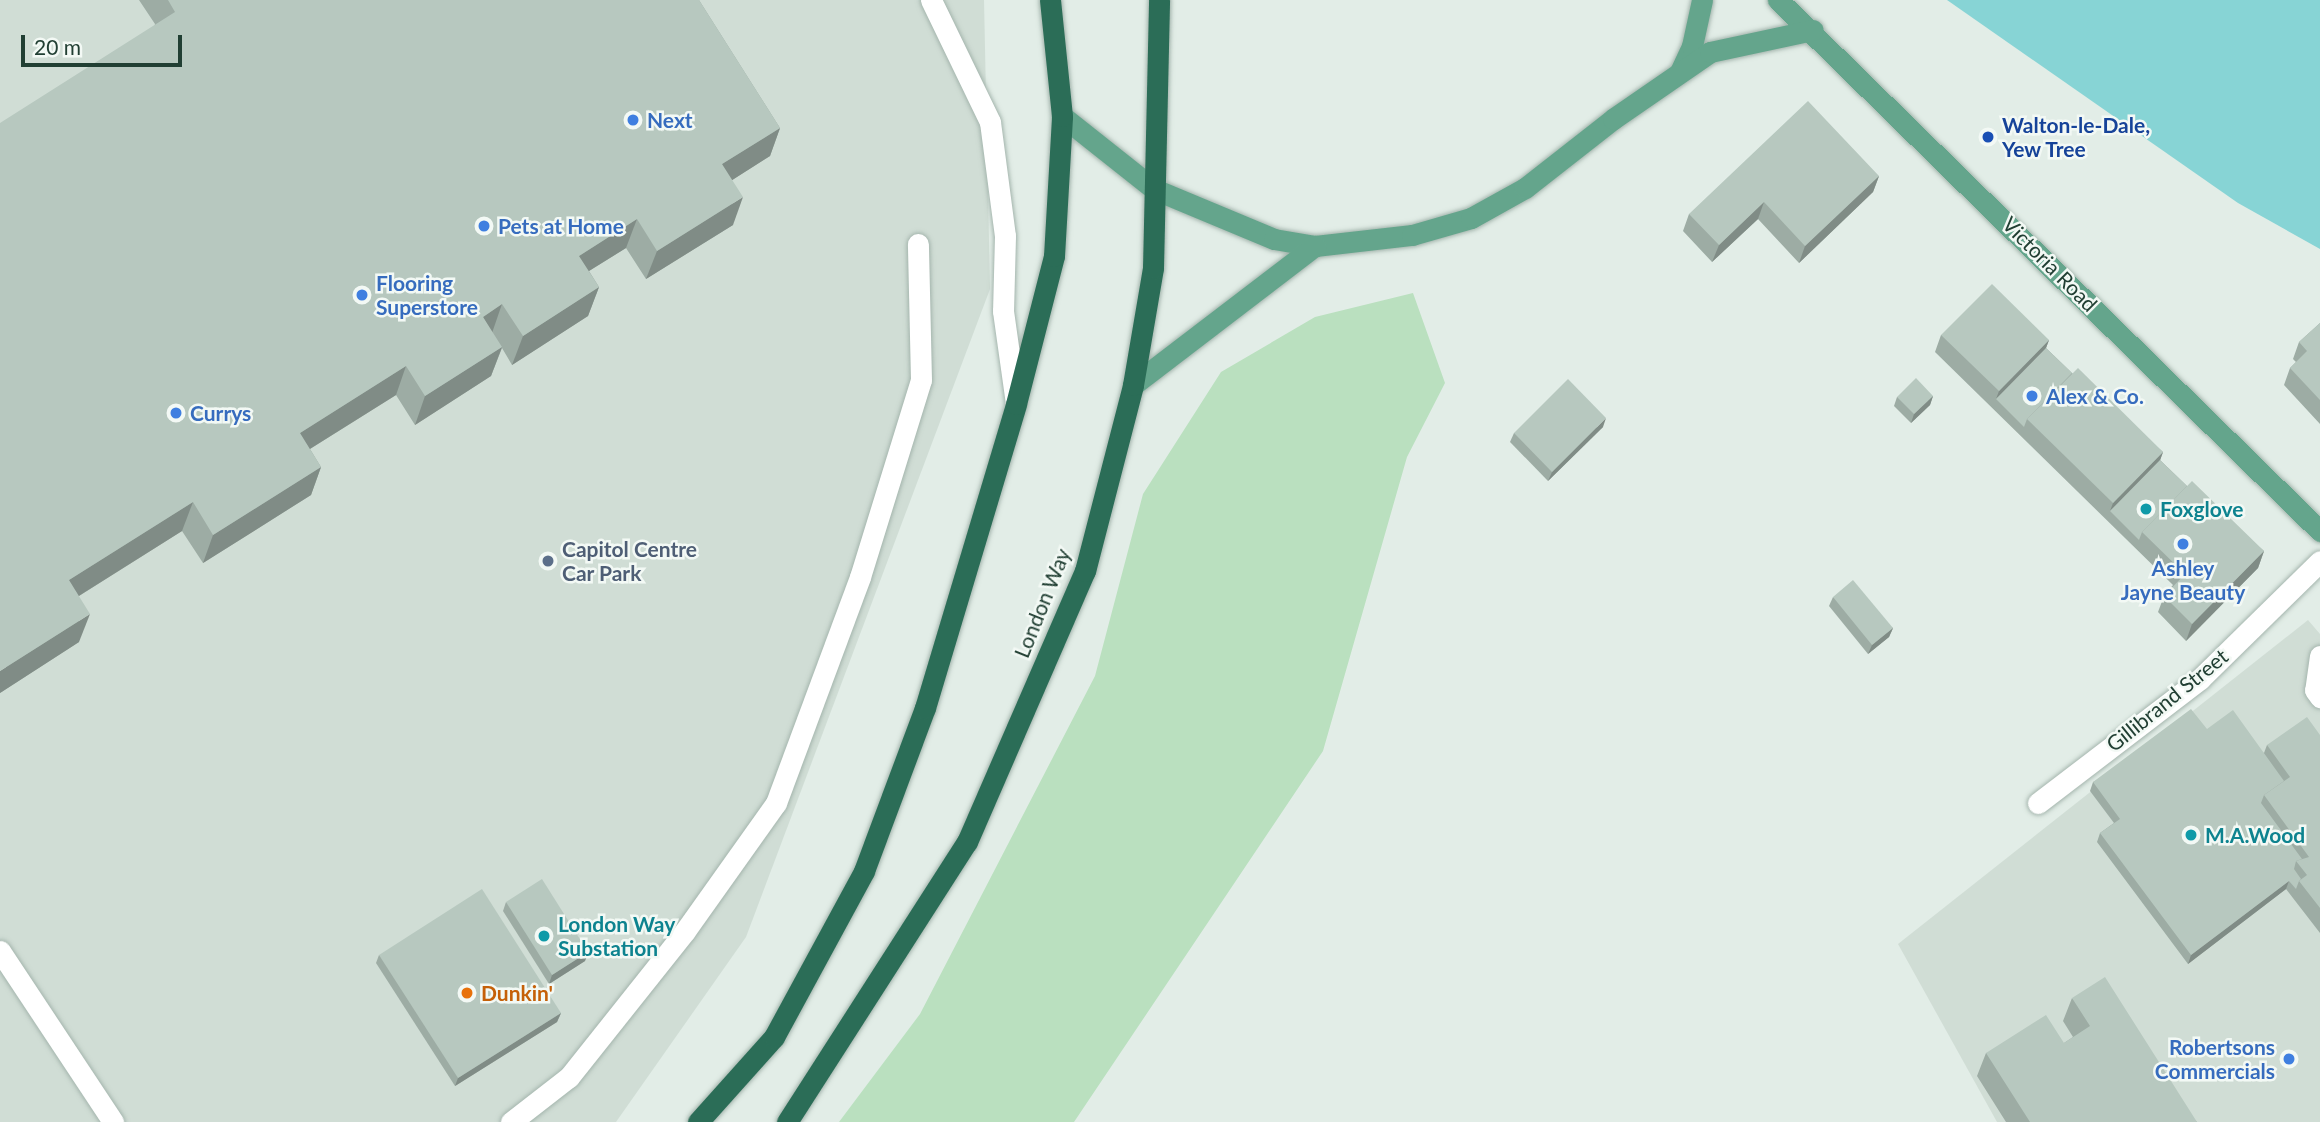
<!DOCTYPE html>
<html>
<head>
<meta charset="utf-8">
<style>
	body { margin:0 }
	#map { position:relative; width:2320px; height:1122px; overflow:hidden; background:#e2ede7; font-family:Lato,sans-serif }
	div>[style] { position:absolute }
	.built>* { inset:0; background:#d0ddd5 }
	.green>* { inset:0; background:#bae0bf }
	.water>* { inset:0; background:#87d4d5 }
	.roads { filter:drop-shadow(0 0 2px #a4b5ad) drop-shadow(0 0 2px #a4b5ad) }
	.minor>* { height:21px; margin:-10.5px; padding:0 10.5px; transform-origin:10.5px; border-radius:10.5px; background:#fff }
	.major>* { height:21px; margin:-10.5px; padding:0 10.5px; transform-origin:10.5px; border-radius:10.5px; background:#64a58c }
	.highway>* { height:21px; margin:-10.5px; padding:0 10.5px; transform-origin:10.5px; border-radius:10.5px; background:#2b6d57 }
	.wall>* { inset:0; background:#9daca4 }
	.shaded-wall>* { inset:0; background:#808c86 }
	.building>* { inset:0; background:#b7c8bf }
	.dots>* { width:19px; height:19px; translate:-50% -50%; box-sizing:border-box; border:4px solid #f3f9f5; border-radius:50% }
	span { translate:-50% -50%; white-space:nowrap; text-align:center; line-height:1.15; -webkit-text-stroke:5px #f3f9f5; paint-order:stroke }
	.shop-label { font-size:21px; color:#366cbe; font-weight:700 }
	.left { translate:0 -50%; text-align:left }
	.right { translate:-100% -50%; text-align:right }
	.transit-label { font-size:21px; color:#164399; font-weight:700 }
	.street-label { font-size:21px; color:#213f33 }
	.culture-label { font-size:21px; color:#0d838f; font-weight:700 }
	.service-label { font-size:21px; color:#4e5e75; font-weight:700 }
	.food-label { font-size:21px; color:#c56008; font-weight:700 }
	.scale { position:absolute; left:21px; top:35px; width:161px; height:32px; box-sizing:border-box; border:4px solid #213f33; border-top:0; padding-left:9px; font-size:21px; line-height:24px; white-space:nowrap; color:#213f33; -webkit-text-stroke:5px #f3f9f5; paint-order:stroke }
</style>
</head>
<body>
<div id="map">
	<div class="built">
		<i style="clip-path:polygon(0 0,984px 0,990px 289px,746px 937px,616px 1122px,0 1122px)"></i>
		<i style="clip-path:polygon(2308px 620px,2320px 634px,2320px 1122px,1997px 1122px,1898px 944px)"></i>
	</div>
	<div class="green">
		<i style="clip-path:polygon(1413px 293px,1445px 383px,1407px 457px,1323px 751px,1074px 1122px,839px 1122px,920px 1014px,1095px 676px,1143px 494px,1221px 372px,1315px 317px)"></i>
	</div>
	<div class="water">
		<i style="clip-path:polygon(1947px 0,2320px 0,2320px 249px,2238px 203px)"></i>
	</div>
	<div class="roads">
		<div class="minor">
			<i style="left:931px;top:0;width:136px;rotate:64.2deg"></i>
			<i style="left:990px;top:122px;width:115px;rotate:82.5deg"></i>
			<i style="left:1005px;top:236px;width:75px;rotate:91.5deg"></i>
			<i style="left:1003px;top:311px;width:94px;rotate:82deg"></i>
			<i style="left:2320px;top:656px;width:34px;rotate:98deg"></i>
			<i style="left:2315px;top:690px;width:9px;rotate:54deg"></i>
			<i style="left:2038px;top:803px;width:204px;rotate:-37.4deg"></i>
			<i style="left:2200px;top:679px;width:168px;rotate:-44.5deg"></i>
			<i style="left:0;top:951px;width:205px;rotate:56.5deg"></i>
			<i style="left:511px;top:1122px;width:73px;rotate:-37.8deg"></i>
			<i style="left:569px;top:1077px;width:186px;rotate:-51.5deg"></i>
			<i style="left:685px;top:931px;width:157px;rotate:-54.6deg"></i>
			<i style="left:776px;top:803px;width:241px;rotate:-69.6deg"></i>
			<i style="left:860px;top:577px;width:206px;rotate:-72.8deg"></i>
			<i style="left:921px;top:380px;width:136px;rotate:-91.3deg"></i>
		</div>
		<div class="major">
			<i style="left:1778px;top:0;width:759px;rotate:44.41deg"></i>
			<i style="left:1680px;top:72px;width:29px;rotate:-65deg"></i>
			<i style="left:1692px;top:46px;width:47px;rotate:-77.7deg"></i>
			<i style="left:1062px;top:116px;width:117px;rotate:38.4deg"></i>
			<i style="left:1154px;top:189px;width:130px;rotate:22.6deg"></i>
			<i style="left:1274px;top:239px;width:42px;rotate:9.7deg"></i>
			<i style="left:1315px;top:246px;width:98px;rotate:-6.5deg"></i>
			<i style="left:1412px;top:235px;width:61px;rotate:-16.1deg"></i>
			<i style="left:1471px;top:218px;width:62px;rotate:-29.1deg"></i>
			<i style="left:1525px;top:188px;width:112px;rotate:-38.1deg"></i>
			<i style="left:1613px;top:119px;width:118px;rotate:-34.6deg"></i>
			<i style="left:1710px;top:52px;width:105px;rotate:-12.1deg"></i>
			<i style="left:1133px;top:385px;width:229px;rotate:-37.4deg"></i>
		</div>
		<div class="highway">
			<i style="left:698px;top:1122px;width:114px;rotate:-48.2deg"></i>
			<i style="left:774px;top:1037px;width:189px;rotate:-61.5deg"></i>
			<i style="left:864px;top:871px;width:174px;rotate:-69.5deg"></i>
			<i style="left:925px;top:708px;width:317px;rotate:-73.3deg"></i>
			<i style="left:1016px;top:404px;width:153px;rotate:-75.6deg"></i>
			<i style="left:1054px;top:256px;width:140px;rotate:-86.7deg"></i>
			<i style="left:1062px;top:116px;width:117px;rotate:-95.9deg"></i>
			<i style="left:787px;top:1122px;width:333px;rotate:-57.3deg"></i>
			<i style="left:967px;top:842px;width:296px;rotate:-66.5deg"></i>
			<i style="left:1085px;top:571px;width:192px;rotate:-75.5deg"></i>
			<i style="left:1133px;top:385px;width:119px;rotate:-80.3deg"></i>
			<i style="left:1153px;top:268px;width:268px;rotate:-88.7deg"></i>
		</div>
	</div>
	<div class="wall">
		<i style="clip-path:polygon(139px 0,699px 0,780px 128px,770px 156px,732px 180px,733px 225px,646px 279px,626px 248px,589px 271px,599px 287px,588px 316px,512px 365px,502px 348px,491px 376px,415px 425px,396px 395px,310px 449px,321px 467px,311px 495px,203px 563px,182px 531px,79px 596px,79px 642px,0 693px,155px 24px)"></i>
		<i style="clip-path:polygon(1879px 176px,1873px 192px,1799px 263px,1758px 219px,1712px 262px,1683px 231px,1689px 214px)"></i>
		<i style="clip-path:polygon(2320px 323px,2320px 424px,2284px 385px,2290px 368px,2296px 362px,2293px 359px,2299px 342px)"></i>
		<i style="clip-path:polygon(1941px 335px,2049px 340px,2046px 348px,2072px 373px,2163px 452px,2160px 460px,2187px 486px,2264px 551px,2258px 568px,2186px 641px,2158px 612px,2164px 596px,2173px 585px,1935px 352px)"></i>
		<i style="clip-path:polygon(1933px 396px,1930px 405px,1911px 423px,1894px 406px,1897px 397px)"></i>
		<i style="clip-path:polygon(1603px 427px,1548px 481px,1510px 442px,1514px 433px)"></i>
		<i style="clip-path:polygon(1833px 597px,1893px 628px,1889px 637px,1868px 654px,1829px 606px)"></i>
		<i style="clip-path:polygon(2207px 729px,2264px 753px,2267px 745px,2320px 735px,2320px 933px,2286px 889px,2188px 964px,2097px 842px,2100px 833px,2114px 823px,2090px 791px,2093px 782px)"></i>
		<i style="clip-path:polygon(506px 902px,588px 952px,585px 961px,549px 984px,503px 911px)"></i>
		<i style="clip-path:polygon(379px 955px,561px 1013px,557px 1022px,455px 1086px,376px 963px)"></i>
		<i style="clip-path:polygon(2072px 998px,2197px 1122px,2006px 1122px,1977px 1076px,1986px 1053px,2064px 1043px,2073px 1037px,2063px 1021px)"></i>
	</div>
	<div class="shaded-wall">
		<i style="clip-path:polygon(780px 128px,770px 156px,712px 193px,722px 164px)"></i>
		<i style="clip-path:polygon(1879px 176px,1873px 192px,1799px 263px,1805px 246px)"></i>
		<i style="clip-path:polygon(743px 197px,733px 225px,646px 279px,657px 251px)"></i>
		<i style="clip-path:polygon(1764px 202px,1758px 219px,1712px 262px,1719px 245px)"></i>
		<i style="clip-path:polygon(637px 219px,626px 248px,568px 284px,579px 256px)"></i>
		<i style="clip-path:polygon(599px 287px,588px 316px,512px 365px,523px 336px)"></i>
		<i style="clip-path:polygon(502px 304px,492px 333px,483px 317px)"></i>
		<i style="clip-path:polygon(2049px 340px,2043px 356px,1996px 399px,1993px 407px,1999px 391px)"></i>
		<i style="clip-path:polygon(502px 347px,491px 376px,415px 425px,425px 396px)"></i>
		<i style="clip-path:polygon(406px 366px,396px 395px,289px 462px,300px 433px)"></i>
		<i style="clip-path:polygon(1933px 396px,1930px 405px,1911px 423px,1914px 414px)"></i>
		<i style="clip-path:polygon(1606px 418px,1603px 427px,1548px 481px,1552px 472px)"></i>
		<i style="clip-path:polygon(2163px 452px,2157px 469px,2110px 511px,2113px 503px)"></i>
		<i style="clip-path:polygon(321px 467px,311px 495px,203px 563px,213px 535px)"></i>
		<i style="clip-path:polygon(193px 502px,182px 531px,58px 609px,69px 580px)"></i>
		<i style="clip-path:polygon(2264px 551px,2258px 568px,2186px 641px,2192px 624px)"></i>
		<i style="clip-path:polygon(90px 614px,79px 642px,0 693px,0 671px)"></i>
		<i style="clip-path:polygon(1893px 628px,1889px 637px,1868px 654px,1872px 645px)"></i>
		<i style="clip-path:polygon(2289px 881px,2286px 889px,2188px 964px,2191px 955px)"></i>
		<i style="clip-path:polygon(588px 952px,585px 961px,549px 984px,552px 975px)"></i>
		<i style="clip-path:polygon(561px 1013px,557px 1022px,455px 1086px,458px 1078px)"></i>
	</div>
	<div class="building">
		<i style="clip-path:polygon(168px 0,699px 0,780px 128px,722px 164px,743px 197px,657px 251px,637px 219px,579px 256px,599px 287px,523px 336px,502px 304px,483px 317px,502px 347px,425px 396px,406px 366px,300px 433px,321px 467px,213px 535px,193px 502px,69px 580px,90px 614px,0 671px,0 123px,175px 12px)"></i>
		<i style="clip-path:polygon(1808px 101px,1879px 176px,1805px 246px,1764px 202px,1719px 245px,1689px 214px)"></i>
		<i style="clip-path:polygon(1992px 284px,2049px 340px,1999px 391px,1941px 335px)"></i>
		<i style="clip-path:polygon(2320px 323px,2320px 400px,2290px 368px,2307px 351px,2299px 342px)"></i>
		<i style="clip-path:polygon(2046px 348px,2072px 373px,2027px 419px,2024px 427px,1996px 399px)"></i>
		<i style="clip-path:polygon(2078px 368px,2163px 452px,2113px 503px,2027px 419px)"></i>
		<i style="clip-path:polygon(1916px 378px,1933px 396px,1914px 414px,1897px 397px)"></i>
		<i style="clip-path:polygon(1568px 379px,1606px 418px,1552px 472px,1514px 433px)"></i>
		<i style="clip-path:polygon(2160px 460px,2187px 486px,2142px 532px,2139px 540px,2110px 511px)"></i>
		<i style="clip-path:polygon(2192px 481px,2264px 551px,2192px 624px,2164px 596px,2185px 574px,2142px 532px)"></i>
		<i style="clip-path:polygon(1853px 580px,1893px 628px,1872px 645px,1833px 597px)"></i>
		<i style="clip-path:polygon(2191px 709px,2207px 729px,2233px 710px,2284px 781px,2264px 795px,2261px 803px,2302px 859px,2296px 861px,2294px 869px,2301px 879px,2299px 881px,2296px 889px,2289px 881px,2191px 955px,2100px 833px,2120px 819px,2093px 782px)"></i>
		<i style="clip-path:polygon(2307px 717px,2320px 735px,2320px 908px,2299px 881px,2307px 875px,2296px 861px,2309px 857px,2264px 795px,2290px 777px,2267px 745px)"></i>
		<i style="clip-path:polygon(542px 879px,588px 952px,552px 975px,506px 902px)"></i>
		<i style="clip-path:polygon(482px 889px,561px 1013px,458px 1078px,379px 955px)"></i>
		<i style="clip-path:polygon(2105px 977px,2197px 1122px,2030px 1122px,1986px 1053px,2046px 1015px,2064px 1043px,2090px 1026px,2072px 998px)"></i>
	</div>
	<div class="dots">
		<i style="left:633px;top:120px;background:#3f7fe0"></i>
		<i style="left:1988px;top:137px;background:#1a4fb4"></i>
		<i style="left:484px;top:226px;background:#3f7fe0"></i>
		<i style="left:362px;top:295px;background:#3f7fe0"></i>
		<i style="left:2032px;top:396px;background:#3f7fe0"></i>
		<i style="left:176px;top:413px;background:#3f7fe0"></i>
		<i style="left:2146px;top:509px;background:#0f9aa8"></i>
		<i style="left:2183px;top:544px;background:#3f7fe0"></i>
		<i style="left:548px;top:561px;background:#5c6f8a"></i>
		<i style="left:2191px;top:835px;background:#0f9aa8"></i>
		<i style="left:544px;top:936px;background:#0f9aa8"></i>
		<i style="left:467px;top:993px;background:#e8710a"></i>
		<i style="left:2289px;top:1059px;background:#3f7fe0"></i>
	</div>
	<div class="shop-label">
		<span class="left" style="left:647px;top:120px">Next</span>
		<span class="left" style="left:498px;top:226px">Pets at Home</span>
		<span class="left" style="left:376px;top:295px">Flooring<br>Superstore</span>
		<span class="left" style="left:2046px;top:396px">Alex &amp; Co.</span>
		<span class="left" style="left:190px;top:413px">Currys</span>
		<span style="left:2183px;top:580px">Ashley<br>Jayne Beauty</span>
		<span class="right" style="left:2275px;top:1059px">Robertsons<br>Commercials</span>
	</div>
	<div class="transit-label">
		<span class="left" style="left:2002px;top:137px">Walton-le-Dale,<br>Yew Tree</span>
	</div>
	<div class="street-label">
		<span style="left:2050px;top:264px;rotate:45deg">Victoria Road</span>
		<span style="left:1042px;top:603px;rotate:-68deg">London Way</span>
		<span style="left:2167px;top:700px;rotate:-39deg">Gillibrand Street</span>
	</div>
	<div class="culture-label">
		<span class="left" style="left:2160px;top:509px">Foxglove</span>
		<span class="left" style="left:2205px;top:835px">M.A.Wood</span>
		<span class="left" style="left:558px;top:936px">London Way<br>Substation</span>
	</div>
	<div class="service-label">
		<span class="left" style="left:562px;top:561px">Capitol Centre<br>Car Park</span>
	</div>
	<div class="food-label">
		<span class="left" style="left:481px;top:993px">Dunkin'</span>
	</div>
	<div class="scale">20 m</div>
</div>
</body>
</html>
